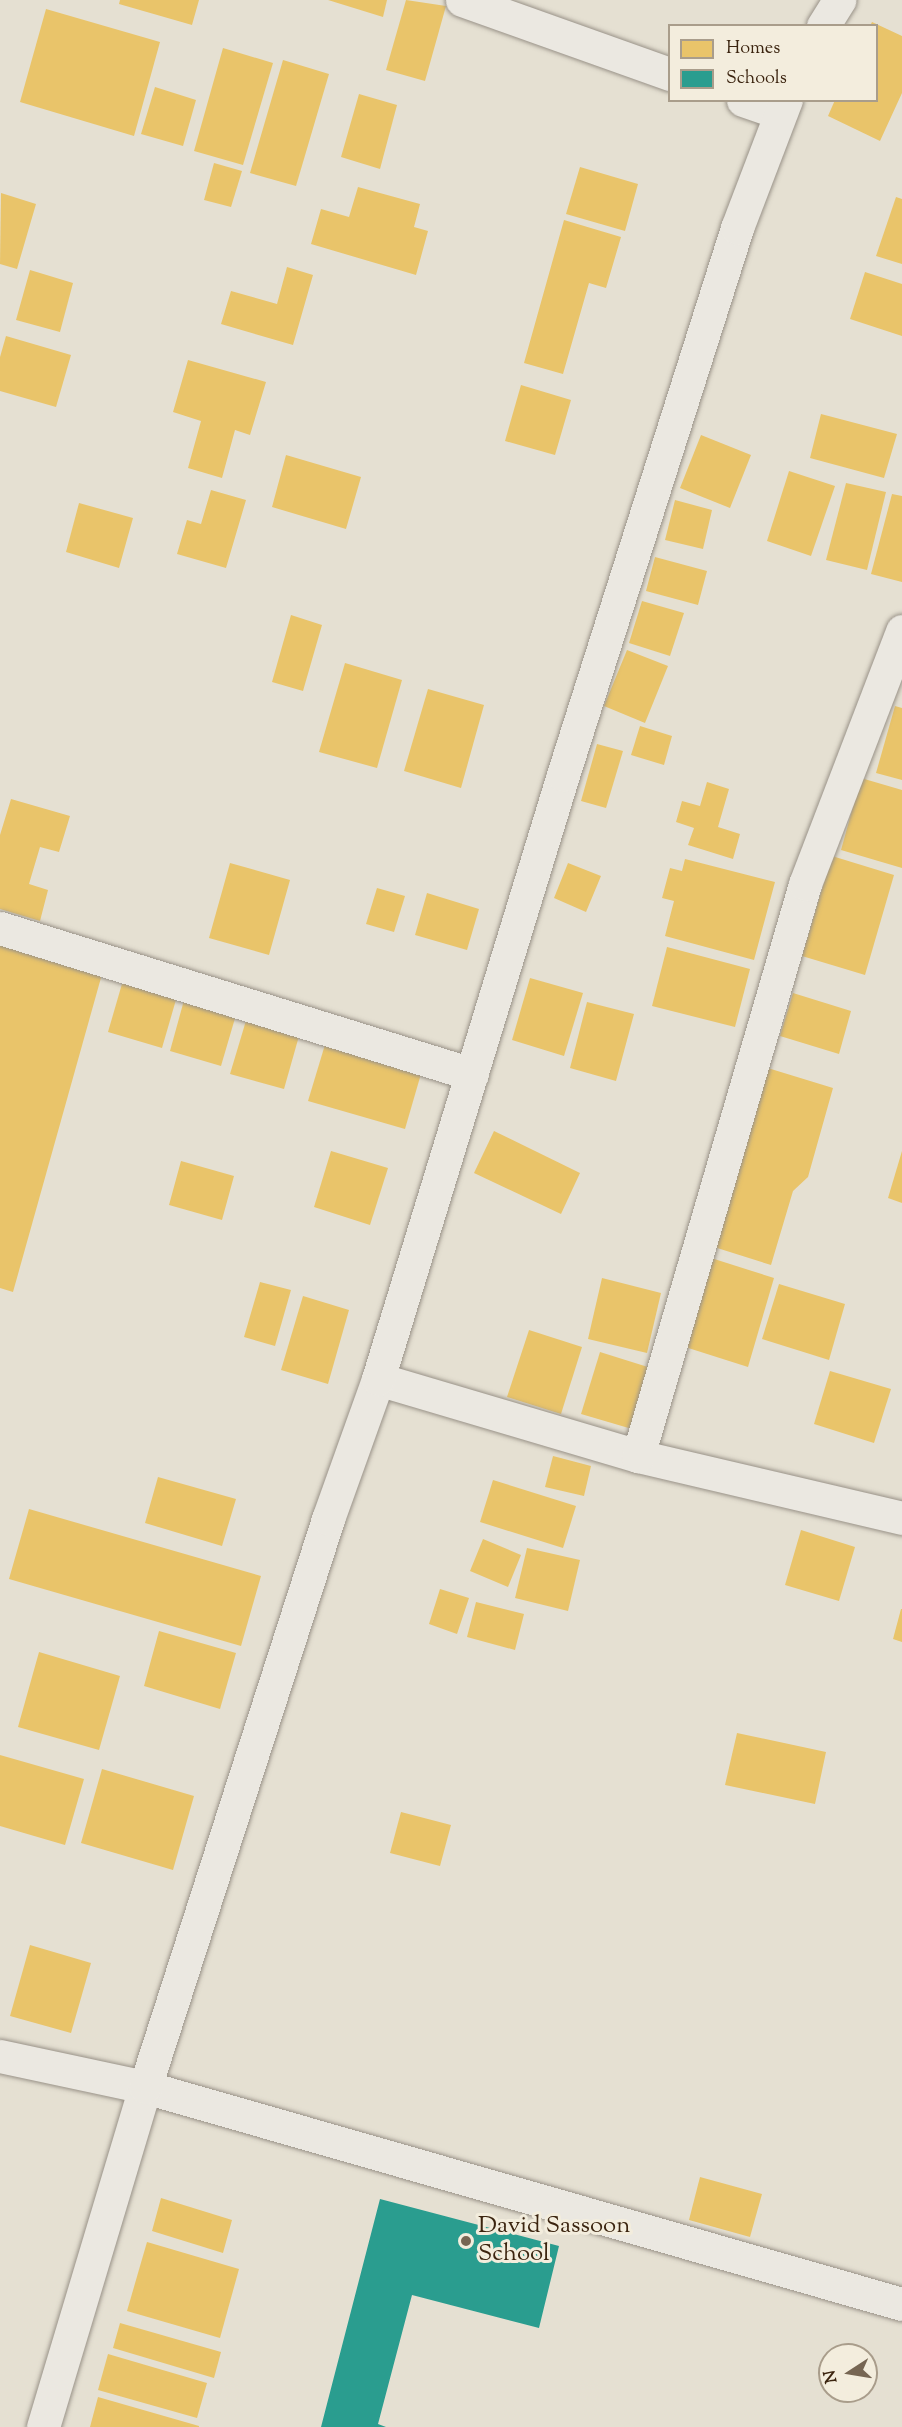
<!DOCTYPE html>
<html>
<head>
<meta charset="utf-8">
<style>
	body { margin:0 }
	#map { position:relative; width:902px; height:2427px; overflow:hidden; background:#e5e0d2; font-family:"Sorts Mill Goudy",serif }
	div>[style] { position:absolute }
	.homes>* { inset:0; background:#e9c46a }
	.schools>* { inset:0; background:#2a9d8f }
	.roads { filter:drop-shadow(0 0 2px #999288) drop-shadow(0 0 2px #999288) }
	.minor>* { height:33px; margin:-16.5px; padding:0 16.5px; transform-origin:16.5px; border-radius:16.5px; background:#ebe8e1 }
	.dots>* { width:16px; height:16px; translate:-50% -50%; box-sizing:border-box; border:3px solid #f3eddd; border-radius:50% }
	span { translate:-50% -50%; white-space:nowrap; text-align:center; line-height:1.15; -webkit-text-stroke:6px #f3eddd; paint-order:stroke }
	.poi-label { font-size:24px; color:#3b240f }
	.left { translate:0 -50%; text-align:left }
	.legend { position:absolute; left:668px; top:24px; width:210px; height:78px; box-sizing:border-box; background:#f3eddd; border:2px solid #a99d8b; margin:0; padding:8px 10px; list-style:none; font-size:18px; color:#3b240f }
	.legend li { display:flex; align-items:center; gap:12px; height:30px }
	.legend b { width:30px; border:2px solid #a99d8b }
	.north { position:absolute; left:818px; top:2343px; width:60px; height:60px; box-sizing:border-box; background:#f3eddd; border:2px solid #a99d8b; border-radius:50%; rotate:258deg; font-size:16px; font-weight:700; line-height:24px; text-align:center; color:#3b240f }
	.north::after { content:''; display:block; margin:auto; width:21px; height:27px; background:#766653; clip-path:polygon(50% 0,100% 100%,50% 72%,0 100%) }
</style>
</head>
<body>
<div id="map">
	<div class="homes">
		<i style="clip-path:polygon(120px 0,199px 0,192px 25px,119px 4px)"></i>
		<i style="clip-path:polygon(328px 0,387px 0,383px 17px)"></i>
		<i style="clip-path:polygon(406px 0,446px 6px,425px 81px,386px 70px)"></i>
		<i style="clip-path:polygon(46px 9px,160px 42px,134px 136px,20px 102px)"></i>
		<i style="clip-path:polygon(872px 22px,902px 36px,902px 93px,880px 141px,828px 116px,835px 100px,876px 100px,876px 26px,870px 26px)"></i>
		<i style="clip-path:polygon(223px 48px,273px 63px,243px 165px,194px 151px)"></i>
		<i style="clip-path:polygon(283px 60px,329px 74px,296px 186px,250px 173px)"></i>
		<i style="clip-path:polygon(155px 87px,196px 100px,183px 146px,141px 134px)"></i>
		<i style="clip-path:polygon(359px 94px,397px 105px,380px 169px,341px 157px)"></i>
		<i style="clip-path:polygon(214px 163px,242px 171px,231px 207px,204px 200px)"></i>
		<i style="clip-path:polygon(580px 167px,638px 184px,625px 231px,566px 214px)"></i>
		<i style="clip-path:polygon(358px 187px,420px 204px,414px 227px,428px 231px,416px 275px,311px 244px,321px 209px,349px 217px)"></i>
		<i style="clip-path:polygon(1px 193px,36px 204px,17px 269px,0 264px)"></i>
		<i style="clip-path:polygon(896px 197px,902px 199px,902px 264px,876px 256px)"></i>
		<i style="clip-path:polygon(564px 220px,621px 237px,606px 288px,589px 283px,563px 374px,524px 363px)"></i>
		<i style="clip-path:polygon(287px 267px,313px 275px,293px 345px,221px 324px,231px 291px,277px 304px)"></i>
		<i style="clip-path:polygon(30px 270px,73px 283px,60px 332px,16px 320px)"></i>
		<i style="clip-path:polygon(865px 272px,902px 284px,902px 336px,850px 319px)"></i>
		<i style="clip-path:polygon(6px 336px,71px 355px,56px 407px,0 391px,0 357px)"></i>
		<i style="clip-path:polygon(188px 360px,266px 382px,250px 435px,235px 430px,222px 478px,188px 468px,201px 421px,173px 412px)"></i>
		<i style="clip-path:polygon(521px 385px,571px 400px,555px 455px,505px 441px)"></i>
		<i style="clip-path:polygon(821px 414px,897px 434px,884px 478px,810px 458px)"></i>
		<i style="clip-path:polygon(701px 435px,751px 455px,730px 508px,680px 488px)"></i>
		<i style="clip-path:polygon(286px 455px,361px 477px,346px 529px,272px 507px)"></i>
		<i style="clip-path:polygon(789px 471px,835px 486px,811px 556px,767px 541px)"></i>
		<i style="clip-path:polygon(846px 483px,886px 492px,867px 570px,826px 560px)"></i>
		<i style="clip-path:polygon(211px 490px,246px 500px,226px 568px,177px 554px,187px 520px,201px 524px)"></i>
		<i style="clip-path:polygon(892px 494px,902px 496px,902px 582px,871px 574px)"></i>
		<i style="clip-path:polygon(675px 500px,712px 510px,703px 549px,665px 540px)"></i>
		<i style="clip-path:polygon(79px 503px,133px 518px,119px 568px,66px 552px)"></i>
		<i style="clip-path:polygon(655px 557px,707px 571px,698px 605px,646px 591px)"></i>
		<i style="clip-path:polygon(642px 601px,684px 613px,670px 656px,629px 643px)"></i>
		<i style="clip-path:polygon(291px 615px,322px 625px,303px 691px,272px 682px)"></i>
		<i style="clip-path:polygon(627px 650px,668px 666px,645px 723px,604px 706px)"></i>
		<i style="clip-path:polygon(345px 663px,402px 680px,377px 768px,319px 752px)"></i>
		<i style="clip-path:polygon(428px 689px,484px 705px,461px 788px,404px 771px)"></i>
		<i style="clip-path:polygon(895px 706px,902px 708px,902px 780px,876px 773px)"></i>
		<i style="clip-path:polygon(640px 726px,672px 736px,664px 765px,631px 755px)"></i>
		<i style="clip-path:polygon(597px 744px,623px 751px,606px 808px,581px 801px)"></i>
		<i style="clip-path:polygon(861px 778px,902px 790px,902px 868px,841px 850px)"></i>
		<i style="clip-path:polygon(707px 782px,729px 789px,718px 827px,740px 834px,733px 859px,688px 845px,694px 828px,676px 822px,682px 801px,700px 806px)"></i>
		<i style="clip-path:polygon(11px 799px,70px 816px,59px 852px,40px 847px,29px 884px,48px 890px,40px 921px,0 909px,0 835px)"></i>
		<i style="clip-path:polygon(832px 856px,894px 875px,865px 975px,802px 956px)"></i>
		<i style="clip-path:polygon(685px 859px,775px 882px,754px 960px,665px 936px,674px 901px,662px 898px,670px 868px,682px 871px)"></i>
		<i style="clip-path:polygon(230px 863px,290px 880px,269px 955px,209px 938px)"></i>
		<i style="clip-path:polygon(568px 863px,601px 876px,586px 912px,554px 898px)"></i>
		<i style="clip-path:polygon(377px 888px,405px 896px,394px 932px,366px 924px)"></i>
		<i style="clip-path:polygon(427px 893px,479px 909px,467px 950px,415px 935px)"></i>
		<i style="clip-path:polygon(0 936px,104px 967px,13px 1292px,0 1288px)"></i>
		<i style="clip-path:polygon(667px 947px,750px 969px,735px 1027px,652px 1006px)"></i>
		<i style="clip-path:polygon(126px 970px,180px 986px,162px 1048px,108px 1032px)"></i>
		<i style="clip-path:polygon(530px 978px,583px 993px,564px 1056px,512px 1040px)"></i>
		<i style="clip-path:polygon(186px 993px,238px 1008px,221px 1066px,170px 1051px)"></i>
		<i style="clip-path:polygon(793px 993px,851px 1011px,839px 1054px,780px 1036px)"></i>
		<i style="clip-path:polygon(587px 1002px,634px 1014px,616px 1081px,570px 1068px)"></i>
		<i style="clip-path:polygon(248px 1014px,301px 1029px,284px 1089px,230px 1074px)"></i>
		<i style="clip-path:polygon(327px 1038px,423px 1067px,405px 1129px,308px 1101px)"></i>
		<i style="clip-path:polygon(761px 1066px,833px 1088px,808px 1177px,793px 1191px,771px 1265px,714px 1247px)"></i>
		<i style="clip-path:polygon(494px 1131px,580px 1173px,561px 1214px,474px 1173px)"></i>
		<i style="clip-path:polygon(331px 1151px,388px 1168px,370px 1225px,314px 1207px)"></i>
		<i style="clip-path:polygon(902px 1151px,902px 1203px,888px 1198px)"></i>
		<i style="clip-path:polygon(181px 1161px,234px 1176px,222px 1220px,169px 1205px)"></i>
		<i style="clip-path:polygon(708px 1257px,774px 1278px,748px 1367px,682px 1346px)"></i>
		<i style="clip-path:polygon(602px 1278px,661px 1293px,647px 1353px,588px 1339px)"></i>
		<i style="clip-path:polygon(260px 1282px,291px 1290px,275px 1346px,244px 1337px)"></i>
		<i style="clip-path:polygon(779px 1284px,845px 1304px,829px 1360px,762px 1339px)"></i>
		<i style="clip-path:polygon(303px 1296px,349px 1310px,328px 1384px,281px 1370px)"></i>
		<i style="clip-path:polygon(529px 1330px,582px 1347px,561px 1414px,507px 1397px)"></i>
		<i style="clip-path:polygon(600px 1352px,651px 1368px,632px 1429px,581px 1414px)"></i>
		<i style="clip-path:polygon(830px 1371px,891px 1389px,874px 1443px,814px 1424px)"></i>
		<i style="clip-path:polygon(553px 1456px,591px 1466px,584px 1496px,545px 1487px)"></i>
		<i style="clip-path:polygon(158px 1477px,236px 1499px,222px 1546px,145px 1523px)"></i>
		<i style="clip-path:polygon(493px 1480px,576px 1506px,563px 1548px,480px 1522px)"></i>
		<i style="clip-path:polygon(29px 1509px,261px 1576px,241px 1646px,9px 1579px)"></i>
		<i style="clip-path:polygon(801px 1530px,855px 1547px,839px 1601px,785px 1585px)"></i>
		<i style="clip-path:polygon(483px 1539px,521px 1555px,508px 1587px,470px 1571px)"></i>
		<i style="clip-path:polygon(527px 1548px,580px 1560px,568px 1611px,515px 1598px)"></i>
		<i style="clip-path:polygon(440px 1589px,469px 1598px,457px 1634px,429px 1624px)"></i>
		<i style="clip-path:polygon(476px 1602px,524px 1614px,515px 1650px,467px 1637px)"></i>
		<i style="clip-path:polygon(901px 1609px,902px 1609px,902px 1642px,893px 1639px)"></i>
		<i style="clip-path:polygon(159px 1631px,236px 1653px,220px 1709px,144px 1686px)"></i>
		<i style="clip-path:polygon(39px 1652px,120px 1676px,99px 1750px,18px 1727px)"></i>
		<i style="clip-path:polygon(737px 1733px,826px 1752px,815px 1804px,725px 1785px)"></i>
		<i style="clip-path:polygon(0 1755px,84px 1779px,65px 1845px,0 1826px)"></i>
		<i style="clip-path:polygon(102px 1769px,194px 1796px,173px 1870px,81px 1843px)"></i>
		<i style="clip-path:polygon(401px 1812px,451px 1825px,440px 1866px,390px 1853px)"></i>
		<i style="clip-path:polygon(30px 1945px,91px 1963px,71px 2033px,10px 2016px)"></i>
		<i style="clip-path:polygon(700px 2177px,762px 2194px,750px 2237px,689px 2220px)"></i>
		<i style="clip-path:polygon(161px 2198px,232px 2220px,223px 2253px,152px 2231px)"></i>
		<i style="clip-path:polygon(147px 2242px,239px 2269px,220px 2338px,127px 2311px)"></i>
		<i style="clip-path:polygon(120px 2323px,221px 2352px,214px 2378px,113px 2348px)"></i>
		<i style="clip-path:polygon(108px 2354px,207px 2383px,197px 2418px,98px 2390px)"></i>
		<i style="clip-path:polygon(98px 2397px,199px 2426px,199px 2427px,90px 2427px)"></i>
	</div>
	<div class="schools">
		<i style="clip-path:polygon(380px 2199px,559px 2246px,539px 2328px,412px 2295px,378px 2424px,386px 2427px,321px 2427px)"></i>
	</div>
	<div class="roads">
		<div class="minor">
			<i style="left:462px;top:0;width:221px;rotate:19.6deg"></i>
			<i style="left:823px;top:26px;width:31px;rotate:-58deg"></i>
			<i style="left:743px;top:100px;width:39px;rotate:19deg"></i>
			<i style="left:0;top:928px;width:494px;rotate:17.2deg"></i>
			<i style="left:378px;top:1379px;width:271px;rotate:16.5deg"></i>
			<i style="left:638px;top:1456px;width:271px;rotate:13.2deg"></i>
			<i style="left:638px;top:1456px;width:596px;rotate:-73.72deg"></i>
			<i style="left:805px;top:884px;width:271px;rotate:-69deg"></i>
			<i style="left:0;top:2056px;width:148px;rotate:12.1deg"></i>
			<i style="left:145px;top:2087px;width:787px;rotate:16deg"></i>
			<i style="left:43px;top:2427px;width:355px;rotate:-73.3deg"></i>
			<i style="left:145px;top:2087px;width:597px;rotate:-72.14deg"></i>
			<i style="left:328px;top:1519px;width:149px;rotate:-70.3deg"></i>
			<i style="left:378px;top:1379px;width:632px;rotate:-72.97deg"></i>
			<i style="left:563px;top:775px;width:574px;rotate:-72.35deg"></i>
			<i style="left:737px;top:228px;width:137px;rotate:-69.1deg"></i>
		</div>
	</div>
	<div class="dots">
		<i style="left:466px;top:2241px;background:#766653"></i>
	</div>
	<div class="poi-label">
		<span class="left" style="left:478px;top:2241px">David Sassoon<br>School</span>
	</div>
	<ul class="legend">
	<li><b style="height:16px;background:#e9c46a"></b>Homes</li>
	<li><b style="height:16px;background:#2a9d8f"></b>Schools</li>
	</ul>
	<div class="north">N</div>
</div>
</body>
</html>
